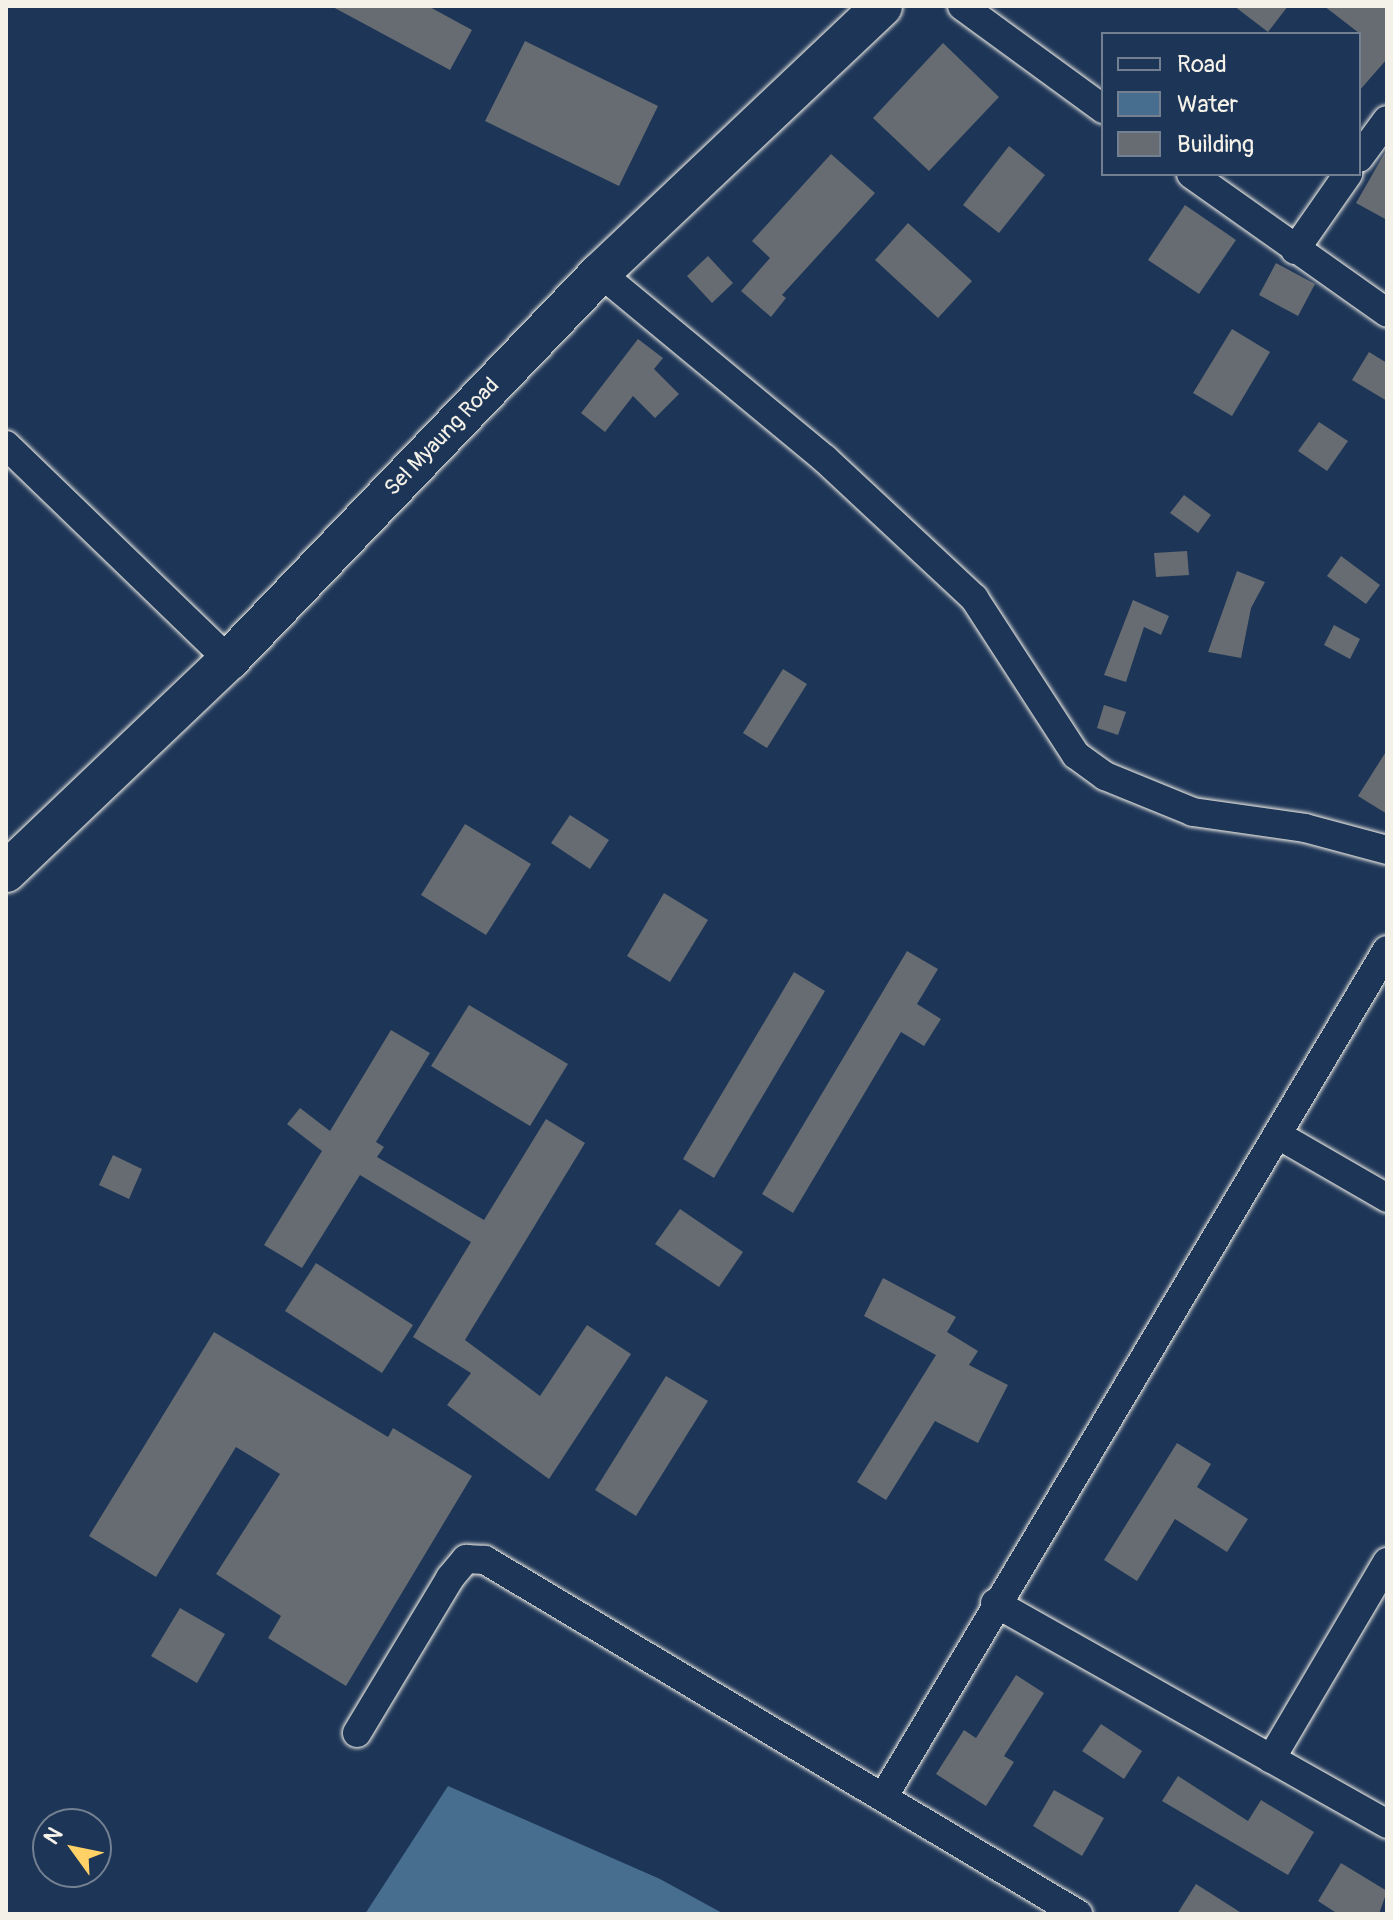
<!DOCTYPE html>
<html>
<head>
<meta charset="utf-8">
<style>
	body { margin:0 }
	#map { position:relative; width:1393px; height:1920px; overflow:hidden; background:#1d3557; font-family:Pangolin,sans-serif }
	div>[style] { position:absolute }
	.water>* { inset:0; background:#476e8f }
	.building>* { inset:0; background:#666c71 }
	.roads { filter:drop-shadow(0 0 2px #f4f1e8) drop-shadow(0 0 2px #f4f1e8) }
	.street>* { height:28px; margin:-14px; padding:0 14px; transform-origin:14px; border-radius:14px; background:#1d3557 }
	.secondary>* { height:40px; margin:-20px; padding:0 20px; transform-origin:20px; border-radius:20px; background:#1d3557 }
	span { translate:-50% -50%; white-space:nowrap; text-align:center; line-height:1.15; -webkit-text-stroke:6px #1d3557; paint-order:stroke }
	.street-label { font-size:22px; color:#f4f1e8 }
	.frame { position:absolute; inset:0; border:8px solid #f4f1e8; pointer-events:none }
	.legend { position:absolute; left:1101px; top:32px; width:260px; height:144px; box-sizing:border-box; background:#1d3557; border:2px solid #738091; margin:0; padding:10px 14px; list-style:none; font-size:24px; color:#f4f1e8 }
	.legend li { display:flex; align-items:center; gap:16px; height:40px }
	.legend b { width:40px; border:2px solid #738091 }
	.north { position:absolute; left:32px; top:1808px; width:80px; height:80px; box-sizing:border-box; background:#1d3557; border:2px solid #738091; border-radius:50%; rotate:303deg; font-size:22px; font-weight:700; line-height:32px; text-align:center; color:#f4f1e8 }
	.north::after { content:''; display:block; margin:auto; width:28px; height:36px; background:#ffd166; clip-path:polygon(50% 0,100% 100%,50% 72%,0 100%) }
</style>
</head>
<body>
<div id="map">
	<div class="water">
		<i style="clip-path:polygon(448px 1786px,660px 1879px,724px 1914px,365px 1914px)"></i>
	</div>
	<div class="building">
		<i style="clip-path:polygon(331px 6px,428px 6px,472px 30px,450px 70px)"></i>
		<i style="clip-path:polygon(1234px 6px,1288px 6px,1268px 32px)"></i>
		<i style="clip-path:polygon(1324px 6px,1387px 6px,1387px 59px,1359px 91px,1359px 33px)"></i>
		<i style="clip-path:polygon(525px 41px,658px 106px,619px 186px,485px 121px)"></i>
		<i style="clip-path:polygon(943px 43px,999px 97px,929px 171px,873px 118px)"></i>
		<i style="clip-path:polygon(1009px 146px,1045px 175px,999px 233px,963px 205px)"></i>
		<i style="clip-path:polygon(1387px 149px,1387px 220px,1356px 203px)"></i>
		<i style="clip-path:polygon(831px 154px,875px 193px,782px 295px,786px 298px,771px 317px,741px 291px,770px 258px,752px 241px)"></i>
		<i style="clip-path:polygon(1185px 205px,1236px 240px,1199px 294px,1148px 260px)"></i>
		<i style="clip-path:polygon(908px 223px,972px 281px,938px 318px,875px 260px)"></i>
		<i style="clip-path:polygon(708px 256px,733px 283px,712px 303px,687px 276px)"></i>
		<i style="clip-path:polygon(1276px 263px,1315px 284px,1298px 316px,1259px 295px)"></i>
		<i style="clip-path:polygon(1232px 329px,1270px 352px,1232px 416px,1193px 393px)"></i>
		<i style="clip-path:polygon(638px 339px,663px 358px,654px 369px,679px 394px,655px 418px,633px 396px,605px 432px,581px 413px)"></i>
		<i style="clip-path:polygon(1369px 352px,1387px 363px,1387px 401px,1352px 380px)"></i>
		<i style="clip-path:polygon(1319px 422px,1348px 441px,1327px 471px,1298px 451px)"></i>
		<i style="clip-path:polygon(1184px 495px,1211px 515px,1198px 533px,1170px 513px)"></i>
		<i style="clip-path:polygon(1187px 551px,1189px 575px,1156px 577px,1154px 553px)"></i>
		<i style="clip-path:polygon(1341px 556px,1380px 585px,1366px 604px,1327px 576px)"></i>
		<i style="clip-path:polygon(1237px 571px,1265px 582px,1251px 608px,1241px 658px,1208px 652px)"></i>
		<i style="clip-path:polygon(1133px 600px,1169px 616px,1161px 635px,1144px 627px,1126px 682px,1104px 675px)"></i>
		<i style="clip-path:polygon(1334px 625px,1360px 639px,1350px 659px,1324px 645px)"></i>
		<i style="clip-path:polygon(783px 669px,807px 684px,767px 748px,743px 733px)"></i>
		<i style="clip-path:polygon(1104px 705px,1126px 712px,1118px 735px,1097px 728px)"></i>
		<i style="clip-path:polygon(1387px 750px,1387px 814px,1358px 796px)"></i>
		<i style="clip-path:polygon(570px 815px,609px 840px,590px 869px,551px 843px)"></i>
		<i style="clip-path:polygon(465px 824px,531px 864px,486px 935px,421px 895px)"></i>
		<i style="clip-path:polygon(664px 893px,708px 920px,670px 982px,627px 956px)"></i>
		<i style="clip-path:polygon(907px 951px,938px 969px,917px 1004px,941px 1019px,924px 1046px,901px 1032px,793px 1213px,762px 1194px)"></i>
		<i style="clip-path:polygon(794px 972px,825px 991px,714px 1178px,683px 1159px)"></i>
		<i style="clip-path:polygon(469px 1005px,568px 1064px,530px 1126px,431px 1066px)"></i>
		<i style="clip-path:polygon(391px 1030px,430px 1053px,376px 1142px,384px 1147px,377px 1157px,484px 1220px,546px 1119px,585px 1143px,465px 1340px,540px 1396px,587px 1325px,631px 1354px,549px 1479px,447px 1405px,471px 1373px,413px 1337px,471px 1242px,360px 1175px,302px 1268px,264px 1245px,322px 1151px,287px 1124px,300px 1108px,330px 1131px)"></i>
		<i style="clip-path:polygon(113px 1155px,142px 1169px,129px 1199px,99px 1185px)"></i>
		<i style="clip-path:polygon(680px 1209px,743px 1252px,719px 1287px,655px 1244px)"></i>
		<i style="clip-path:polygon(316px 1263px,413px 1325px,382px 1373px,285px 1311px)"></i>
		<i style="clip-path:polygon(883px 1278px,956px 1317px,947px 1332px,978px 1351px,969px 1365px,1008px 1385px,978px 1443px,935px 1421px,886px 1500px,857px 1482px,936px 1355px,864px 1316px)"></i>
		<i style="clip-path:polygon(214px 1332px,388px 1437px,393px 1428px,472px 1476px,346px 1686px,268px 1638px,281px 1616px,216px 1574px,280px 1474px,236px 1447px,156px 1577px,89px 1536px)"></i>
		<i style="clip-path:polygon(666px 1376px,708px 1401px,636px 1516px,595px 1490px)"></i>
		<i style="clip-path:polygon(1177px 1443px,1211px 1464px,1197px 1487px,1248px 1519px,1227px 1552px,1175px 1519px,1137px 1581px,1104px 1560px)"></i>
		<i style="clip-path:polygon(180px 1608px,225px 1634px,197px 1683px,151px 1656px)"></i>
		<i style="clip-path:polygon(1016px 1675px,1044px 1693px,1004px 1756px,1014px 1762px,986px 1806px,936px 1774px,964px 1730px,976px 1738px)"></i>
		<i style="clip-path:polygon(1101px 1724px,1142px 1751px,1124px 1779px,1082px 1751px)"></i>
		<i style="clip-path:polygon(1178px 1776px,1248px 1821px,1261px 1800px,1314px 1832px,1288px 1875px,1162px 1801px)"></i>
		<i style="clip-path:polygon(1054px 1790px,1104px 1818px,1082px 1856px,1033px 1826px)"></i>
		<i style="clip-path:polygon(1341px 1863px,1387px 1891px,1379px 1914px,1338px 1914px,1318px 1901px)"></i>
		<i style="clip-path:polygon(1196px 1884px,1243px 1914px,1177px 1914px)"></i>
	</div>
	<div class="roads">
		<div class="street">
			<i style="left:962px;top:6px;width:175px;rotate:36.1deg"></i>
			<i style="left:1359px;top:158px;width:47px;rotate:-53.6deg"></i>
			<i style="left:1191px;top:174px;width:240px;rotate:35.3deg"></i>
			<i style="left:1295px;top:250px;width:93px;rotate:-55.1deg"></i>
			<i style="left:600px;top:273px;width:292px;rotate:39.6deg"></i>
			<i style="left:825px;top:459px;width:204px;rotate:43deg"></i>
			<i style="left:974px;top:598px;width:187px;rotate:57deg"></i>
			<i style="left:1076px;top:755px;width:36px;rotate:36deg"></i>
			<i style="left:1105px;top:776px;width:95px;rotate:22.2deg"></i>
			<i style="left:1193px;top:812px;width:113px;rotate:8.1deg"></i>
			<i style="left:1305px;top:828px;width:85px;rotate:15deg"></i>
			<i style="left:6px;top:445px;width:310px;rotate:44deg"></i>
			<i style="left:1278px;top:1135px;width:126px;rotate:30deg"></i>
			<i style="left:995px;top:1603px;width:450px;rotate:29.4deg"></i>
			<i style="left:357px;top:1733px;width:181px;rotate:-59deg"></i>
			<i style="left:450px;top:1578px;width:25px;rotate:-50deg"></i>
			<i style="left:466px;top:1559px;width:19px;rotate:3deg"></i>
			<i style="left:485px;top:1560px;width:691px;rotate:30.84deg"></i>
			<i style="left:1271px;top:1759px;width:229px;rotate:-59.5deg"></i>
			<i style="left:884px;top:1796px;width:984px;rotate:-59.27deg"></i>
		</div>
		<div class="secondary">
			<i style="left:6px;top:872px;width:308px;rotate:-43.6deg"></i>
			<i style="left:229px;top:660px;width:536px;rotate:-46.21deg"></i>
			<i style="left:600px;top:273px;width:388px;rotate:-43.4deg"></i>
		</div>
	</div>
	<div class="street-label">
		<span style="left:442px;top:437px;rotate:-46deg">Sel Myaung Road</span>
	</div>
	<div class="frame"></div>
	<ul class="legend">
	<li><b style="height:10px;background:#1d3557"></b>Road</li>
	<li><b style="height:22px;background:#476e8f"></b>Water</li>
	<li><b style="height:22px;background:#666c71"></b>Building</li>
	</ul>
	<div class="north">N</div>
</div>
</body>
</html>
